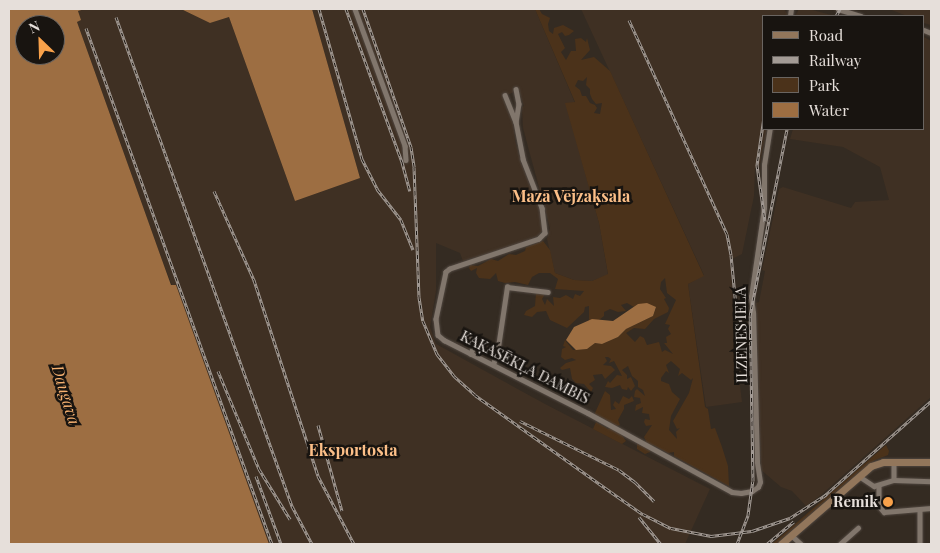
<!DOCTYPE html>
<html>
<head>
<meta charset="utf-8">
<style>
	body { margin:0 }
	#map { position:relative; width:940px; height:553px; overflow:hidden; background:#342b22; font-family:"Playfair Display",serif }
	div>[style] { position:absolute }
	.built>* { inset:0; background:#3f3023 }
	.green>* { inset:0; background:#4b321a }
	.water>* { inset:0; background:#9d6e42 }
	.roads { filter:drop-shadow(0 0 1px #514841) drop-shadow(0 0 1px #514841) }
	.street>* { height:4.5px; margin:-2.25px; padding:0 2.25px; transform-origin:2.25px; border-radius:2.25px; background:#81766c }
	.secondary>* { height:7px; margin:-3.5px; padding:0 3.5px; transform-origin:3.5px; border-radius:3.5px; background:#92765b }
	.rail>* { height:3px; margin-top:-1.5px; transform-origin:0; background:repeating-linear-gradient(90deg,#181410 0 4px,#a39b95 0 8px); box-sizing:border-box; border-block:1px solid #a39b95 }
	.dots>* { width:14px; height:14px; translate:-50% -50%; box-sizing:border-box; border:2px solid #181410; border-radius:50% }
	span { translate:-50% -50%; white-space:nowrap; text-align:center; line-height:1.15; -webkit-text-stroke:5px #181410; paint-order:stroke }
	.street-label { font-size:15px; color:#e6dfda }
	.poi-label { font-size:15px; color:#e6dfda; font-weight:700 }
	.right { translate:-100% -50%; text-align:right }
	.neighbourhood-label { font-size:16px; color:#fcbf88; font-weight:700 }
	.water-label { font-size:16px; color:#f5b070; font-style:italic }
	.frame { position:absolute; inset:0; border:10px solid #e6dfda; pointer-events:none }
	.legend { position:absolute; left:762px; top:15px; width:162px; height:115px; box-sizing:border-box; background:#181410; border:1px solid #6a6561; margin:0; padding:6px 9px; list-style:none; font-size:15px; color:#e6dfda }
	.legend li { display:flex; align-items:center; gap:10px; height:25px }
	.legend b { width:25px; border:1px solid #6a6561 }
	.north { position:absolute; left:15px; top:15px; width:50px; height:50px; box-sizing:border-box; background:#181410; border:1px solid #6a6561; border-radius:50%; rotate:336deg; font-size:14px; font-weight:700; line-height:20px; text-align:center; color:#e6dfda }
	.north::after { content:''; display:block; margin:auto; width:18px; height:22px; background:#f8a14a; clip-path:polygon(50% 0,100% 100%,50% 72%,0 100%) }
</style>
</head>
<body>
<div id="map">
	<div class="built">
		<i style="clip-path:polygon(85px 9px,181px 9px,210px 23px,229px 17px,295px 201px,360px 178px,312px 9px,535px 9px,575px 103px,566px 103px,599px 223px,608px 275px,592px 281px,574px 280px,555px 273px,547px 239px,550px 228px,523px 128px,522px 107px,524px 106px,518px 88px,513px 90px,514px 92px,503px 97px,513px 122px,515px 141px,522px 165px,540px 211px,542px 231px,538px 236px,511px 247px,463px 261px,460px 253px,436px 243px,436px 291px,430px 327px,436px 344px,545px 404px,710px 489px,685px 544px,269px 544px,176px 285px,172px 285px,162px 260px,77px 22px,80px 20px,78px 11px)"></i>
		<i style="clip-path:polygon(581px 9px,784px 9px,788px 15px,764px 16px,764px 129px,767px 129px,759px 168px,755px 168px,754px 196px,742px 254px,730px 260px,734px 311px,732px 312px,735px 326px,738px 326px,738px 349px,741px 349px,740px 366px,738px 369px,742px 402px,706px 407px,688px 284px,704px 275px)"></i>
		<i style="clip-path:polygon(799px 9px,809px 9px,831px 15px,795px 16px)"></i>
		<i style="clip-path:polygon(889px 9px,931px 9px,931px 25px,924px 23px,924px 16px,907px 16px)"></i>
		<i style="clip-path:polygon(924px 37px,931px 41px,931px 397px,821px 495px,806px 506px,792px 491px,781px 487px,761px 470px,756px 303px,759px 302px,765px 271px,762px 270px,779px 189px,783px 187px,851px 208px,855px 202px,889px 200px,880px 167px,843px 147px,790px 139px,793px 129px,924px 129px)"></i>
	</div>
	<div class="green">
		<i style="clip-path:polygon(evenodd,535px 9px,539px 9px,542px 14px,550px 18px,548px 24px,549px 31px,553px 34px,554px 28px,563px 25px,574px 31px,569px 35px,565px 36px,562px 32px,558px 34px,565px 48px,561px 52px,566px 60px,571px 51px,576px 51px,575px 39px,581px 38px,586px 42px,587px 38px,590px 50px,581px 60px,594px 57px,610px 71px,704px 276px,688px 284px,705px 407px,708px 409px,711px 429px,715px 428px,722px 447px,728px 466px,729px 486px,674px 456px,674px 452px,668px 453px,653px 445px,650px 452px,645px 454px,637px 449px,637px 443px,646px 441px,644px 437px,652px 425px,646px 426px,644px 422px,645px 419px,650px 420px,649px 414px,642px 413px,643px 407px,635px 411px,636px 405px,641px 403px,640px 398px,634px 397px,635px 391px,637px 389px,645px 396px,643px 390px,638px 387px,638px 381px,632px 376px,628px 366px,622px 370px,627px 375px,627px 379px,631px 377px,635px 386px,631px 391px,628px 387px,627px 390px,622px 389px,620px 385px,612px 388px,605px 387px,608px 381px,610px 383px,617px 375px,622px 376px,614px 361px,609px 363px,611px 359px,608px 357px,605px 357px,607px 361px,603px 365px,611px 366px,615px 370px,605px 379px,602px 374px,593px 375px,595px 380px,589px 384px,593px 388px,591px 392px,584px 384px,576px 383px,572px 379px,570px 368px,562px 370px,560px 368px,566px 363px,576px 360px,572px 358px,565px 360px,561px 357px,562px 349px,566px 347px,563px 346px,565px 340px,573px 350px,587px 349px,595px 343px,602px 344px,618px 337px,626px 329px,653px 316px,656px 308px,638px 304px,634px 307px,627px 303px,621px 305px,626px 311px,618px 312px,610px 309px,604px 312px,604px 316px,599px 320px,589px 321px,589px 306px,585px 307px,584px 312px,567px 328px,550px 320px,546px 311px,537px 312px,532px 317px,524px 315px,526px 311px,535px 306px,536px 293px,545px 294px,542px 299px,545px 305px,547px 299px,554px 306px,553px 297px,560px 298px,566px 295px,573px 299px,575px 294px,580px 296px,584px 291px,555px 289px,558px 279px,550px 273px,539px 273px,532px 277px,528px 285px,515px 282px,505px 283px,498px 281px,496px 273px,490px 279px,479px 278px,476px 273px,477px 268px,471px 271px,469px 268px,470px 265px,478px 266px,491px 259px,498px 261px,509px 254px,516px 255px,525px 251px,526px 247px,543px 241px,550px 250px,555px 273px,574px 280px,592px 281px,608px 274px,599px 223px,565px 103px,575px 102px,535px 9px,587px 77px,586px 85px,590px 89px,590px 94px,592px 99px,596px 104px,602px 103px,600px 114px,594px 113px,597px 108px,595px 105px,590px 103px,586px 96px,582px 96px,580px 90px,575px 86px,578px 80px,583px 81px,587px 77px,535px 9px,665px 278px,667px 293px,676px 300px,665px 324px,670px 325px,668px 329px,671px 334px,666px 337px,667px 343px,664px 343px,673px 354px,665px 350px,662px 352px,659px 342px,647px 345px,644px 338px,640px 336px,635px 342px,626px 333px,634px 328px,645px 329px,654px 319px,668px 312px,669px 308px,664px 299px,666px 298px,660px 289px,661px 282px,665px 278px,535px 9px,671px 361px,680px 369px,678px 376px,682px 373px,691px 380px,693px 378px,689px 393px,673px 421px,677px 429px,680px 428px,676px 432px,677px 439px,669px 430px,671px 416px,680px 399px,672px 392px,669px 384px,661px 381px,661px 378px,666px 371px,669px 373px,666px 365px,671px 361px)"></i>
		<i style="clip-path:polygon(605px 391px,610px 395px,611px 410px,616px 409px,613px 405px,615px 401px,619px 404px,623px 396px,629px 399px,632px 396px,634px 401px,624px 405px,624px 409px,618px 420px,620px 425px,617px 426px,594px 415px)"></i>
		<i style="clip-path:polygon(596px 422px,608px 429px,611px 427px,620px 432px,626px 441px,622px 444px,593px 429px)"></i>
		<i style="clip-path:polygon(886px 445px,889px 451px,888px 455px,875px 460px,858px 473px,776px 544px,772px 544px)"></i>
	</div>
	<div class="water">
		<i style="clip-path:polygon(evenodd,9px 9px,85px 9px,78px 11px,81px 20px,77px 22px,162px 260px,171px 285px,176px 285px,269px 544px,9px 544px,9px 9px,25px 25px,55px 25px,55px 55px,25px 55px,25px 25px)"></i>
		<i style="clip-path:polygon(181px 9px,312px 9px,360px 178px,295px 201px,229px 17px,210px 23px)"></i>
		<i style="clip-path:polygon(647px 303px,656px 307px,653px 316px,626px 329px,618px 337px,602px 344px,595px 343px,587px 349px,576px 350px,566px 340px,574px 327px,592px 319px,613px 321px,638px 304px)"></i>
	</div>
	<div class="roads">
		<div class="street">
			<i style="left:355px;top:9px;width:146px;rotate:69.9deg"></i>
			<i style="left:405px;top:146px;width:14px;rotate:86deg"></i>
			<i style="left:838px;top:9px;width:24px;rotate:17deg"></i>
			<i style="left:790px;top:16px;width:7px;rotate:-82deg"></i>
			<i style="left:924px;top:30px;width:8px;rotate:23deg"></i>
			<i style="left:516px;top:89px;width:15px;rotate:79deg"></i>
			<i style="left:519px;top:104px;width:18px;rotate:99deg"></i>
			<i style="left:505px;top:95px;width:29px;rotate:68deg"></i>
			<i style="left:516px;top:122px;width:38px;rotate:79deg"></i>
			<i style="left:523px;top:159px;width:53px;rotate:68.8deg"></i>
			<i style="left:542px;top:208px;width:25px;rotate:83deg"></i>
			<i style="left:545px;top:233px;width:8px;rotate:135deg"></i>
			<i style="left:539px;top:239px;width:94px;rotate:161.4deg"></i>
			<i style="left:450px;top:269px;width:5px;rotate:143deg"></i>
			<i style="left:446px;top:272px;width:48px;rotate:102deg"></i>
			<i style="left:436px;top:319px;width:16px;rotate:83deg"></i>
			<i style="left:438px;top:335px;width:8px;rotate:40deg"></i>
			<i style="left:444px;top:340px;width:161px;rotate:26.9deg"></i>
			<i style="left:588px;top:413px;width:164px;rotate:28.7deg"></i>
			<i style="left:732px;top:492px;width:9px;rotate:6deg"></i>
			<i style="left:741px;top:493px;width:11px;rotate:-10deg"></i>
			<i style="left:752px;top:491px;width:7px;rotate:-34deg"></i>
			<i style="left:758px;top:487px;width:5px;rotate:-68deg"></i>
			<i style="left:760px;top:482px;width:20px;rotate:-99deg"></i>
			<i style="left:757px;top:462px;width:149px;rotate:-91.5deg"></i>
			<i style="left:753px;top:313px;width:16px;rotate:-97deg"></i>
			<i style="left:751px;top:297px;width:90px;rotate:-81.7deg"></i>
			<i style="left:764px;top:208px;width:43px;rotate:-90deg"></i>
			<i style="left:764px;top:165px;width:36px;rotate:-81deg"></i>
			<i style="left:466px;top:334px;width:13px;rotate:39deg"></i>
			<i style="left:476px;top:342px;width:13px;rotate:113deg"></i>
			<i style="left:493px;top:365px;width:19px;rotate:-74deg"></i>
			<i style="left:498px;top:347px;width:61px;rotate:-81.5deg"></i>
			<i style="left:507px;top:287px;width:41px;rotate:7deg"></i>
			<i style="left:894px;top:462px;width:18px;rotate:90deg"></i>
			<i style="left:859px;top:476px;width:18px;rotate:34deg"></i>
			<i style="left:874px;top:486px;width:21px;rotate:-17deg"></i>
			<i style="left:894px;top:480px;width:37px;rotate:2deg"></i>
			<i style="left:879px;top:486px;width:20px;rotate:90deg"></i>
			<i style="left:879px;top:506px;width:8px;rotate:50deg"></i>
			<i style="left:884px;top:512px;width:47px;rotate:-4.9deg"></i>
			<i style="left:920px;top:510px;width:34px;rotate:90deg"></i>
			<i style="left:791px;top:535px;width:13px;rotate:42deg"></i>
			<i style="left:840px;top:544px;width:24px;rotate:-42deg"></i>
		</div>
		<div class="secondary">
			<i style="left:781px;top:544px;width:119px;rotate:-40.9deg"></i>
			<i style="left:871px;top:466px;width:13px;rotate:-18deg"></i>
			<i style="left:883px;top:462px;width:48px"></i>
		</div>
	</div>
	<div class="rail">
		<i style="left:319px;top:9px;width:156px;rotate:74deg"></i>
		<i style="left:362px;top:159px;width:34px;rotate:63deg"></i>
		<i style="left:377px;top:189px;width:39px;rotate:52deg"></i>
		<i style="left:401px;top:220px;width:32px;rotate:68deg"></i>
		<i style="left:346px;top:9px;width:163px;rotate:69.9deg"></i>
		<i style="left:402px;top:162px;width:30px;rotate:75deg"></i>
		<i style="left:363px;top:9px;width:146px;rotate:70.8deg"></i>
		<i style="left:411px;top:147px;width:20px;rotate:81deg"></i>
		<i style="left:414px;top:167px;width:130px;rotate:87.8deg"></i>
		<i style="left:419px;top:297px;width:24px;rotate:81deg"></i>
		<i style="left:423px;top:321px;width:36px;rotate:67deg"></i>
		<i style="left:437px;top:354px;width:28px;rotate:52deg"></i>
		<i style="left:454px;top:376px;width:28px;rotate:42deg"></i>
		<i style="left:475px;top:395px;width:167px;rotate:35.5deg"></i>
		<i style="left:611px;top:492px;width:39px;rotate:35deg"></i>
		<i style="left:643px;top:514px;width:31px;rotate:27deg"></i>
		<i style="left:671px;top:528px;width:41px;rotate:11.3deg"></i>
		<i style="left:711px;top:536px;width:41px;rotate:-7deg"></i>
		<i style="left:752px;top:531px;width:40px;rotate:-18.9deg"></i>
		<i style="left:790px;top:518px;width:44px;rotate:-33deg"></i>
		<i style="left:836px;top:16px;width:8px;rotate:-60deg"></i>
		<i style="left:116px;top:17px;width:520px;rotate:70.21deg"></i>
		<i style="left:292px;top:506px;width:43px;rotate:62.2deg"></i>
		<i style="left:629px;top:20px;width:235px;rotate:65.4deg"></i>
		<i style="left:727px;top:234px;width:21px;rotate:79deg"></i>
		<i style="left:731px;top:255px;width:51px;rotate:84.4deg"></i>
		<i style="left:736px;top:306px;width:34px;rotate:73deg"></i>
		<i style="left:86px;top:28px;width:548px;rotate:70.18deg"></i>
		<i style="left:764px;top:117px;width:49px;rotate:98.3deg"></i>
		<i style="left:757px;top:165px;width:57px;rotate:81.9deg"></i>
		<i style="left:214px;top:191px;width:98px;rotate:65.8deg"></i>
		<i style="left:254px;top:280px;width:206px;rotate:71.9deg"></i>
		<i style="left:318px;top:476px;width:77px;rotate:62.1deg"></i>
		<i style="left:218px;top:371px;width:106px;rotate:67.3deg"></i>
		<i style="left:259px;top:469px;width:59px;rotate:58.2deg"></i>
		<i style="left:520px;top:421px;width:110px;rotate:26.3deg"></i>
		<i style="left:619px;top:470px;width:20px;rotate:37deg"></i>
		<i style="left:635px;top:482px;width:27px;rotate:45deg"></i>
		<i style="left:318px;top:425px;width:89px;rotate:74.4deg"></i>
		<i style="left:256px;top:476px;width:72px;rotate:69.8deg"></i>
		<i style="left:823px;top:497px;width:144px;rotate:-41.6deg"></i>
		<i style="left:639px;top:517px;width:35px;rotate:51deg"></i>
		<i style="left:737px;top:544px;width:31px;rotate:-69deg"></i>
		<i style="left:748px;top:515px;width:34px;rotate:-82deg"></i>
		<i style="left:753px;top:481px;width:165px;rotate:-91deg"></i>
		<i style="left:750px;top:316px;width:191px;rotate:-78.8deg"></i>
		<i style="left:767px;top:544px;width:35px;rotate:-40deg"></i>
	</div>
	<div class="dots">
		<i style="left:888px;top:502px;background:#f8a14a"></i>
	</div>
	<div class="street-label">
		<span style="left:741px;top:335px;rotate:-91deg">ILZENES IELA</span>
		<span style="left:525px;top:367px;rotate:27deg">KAĶASĒKĻA DAMBIS</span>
	</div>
	<div class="poi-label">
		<span class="right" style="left:878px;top:502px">Remik</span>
	</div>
	<div class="neighbourhood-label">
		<span style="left:571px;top:196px">Mazā Vējzaķsala</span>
		<span style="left:353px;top:450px">Eksportosta</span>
	</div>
	<div class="water-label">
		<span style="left:66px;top:395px;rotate:73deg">Daugava</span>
	</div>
	<div class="frame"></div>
	<ul class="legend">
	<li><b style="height:6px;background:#92765b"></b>Road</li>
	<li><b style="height:6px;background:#a39b95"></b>Railway</li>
	<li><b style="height:14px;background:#4b321a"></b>Park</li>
	<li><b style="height:14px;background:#9d6e42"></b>Water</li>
	</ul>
	<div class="north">N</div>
</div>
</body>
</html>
